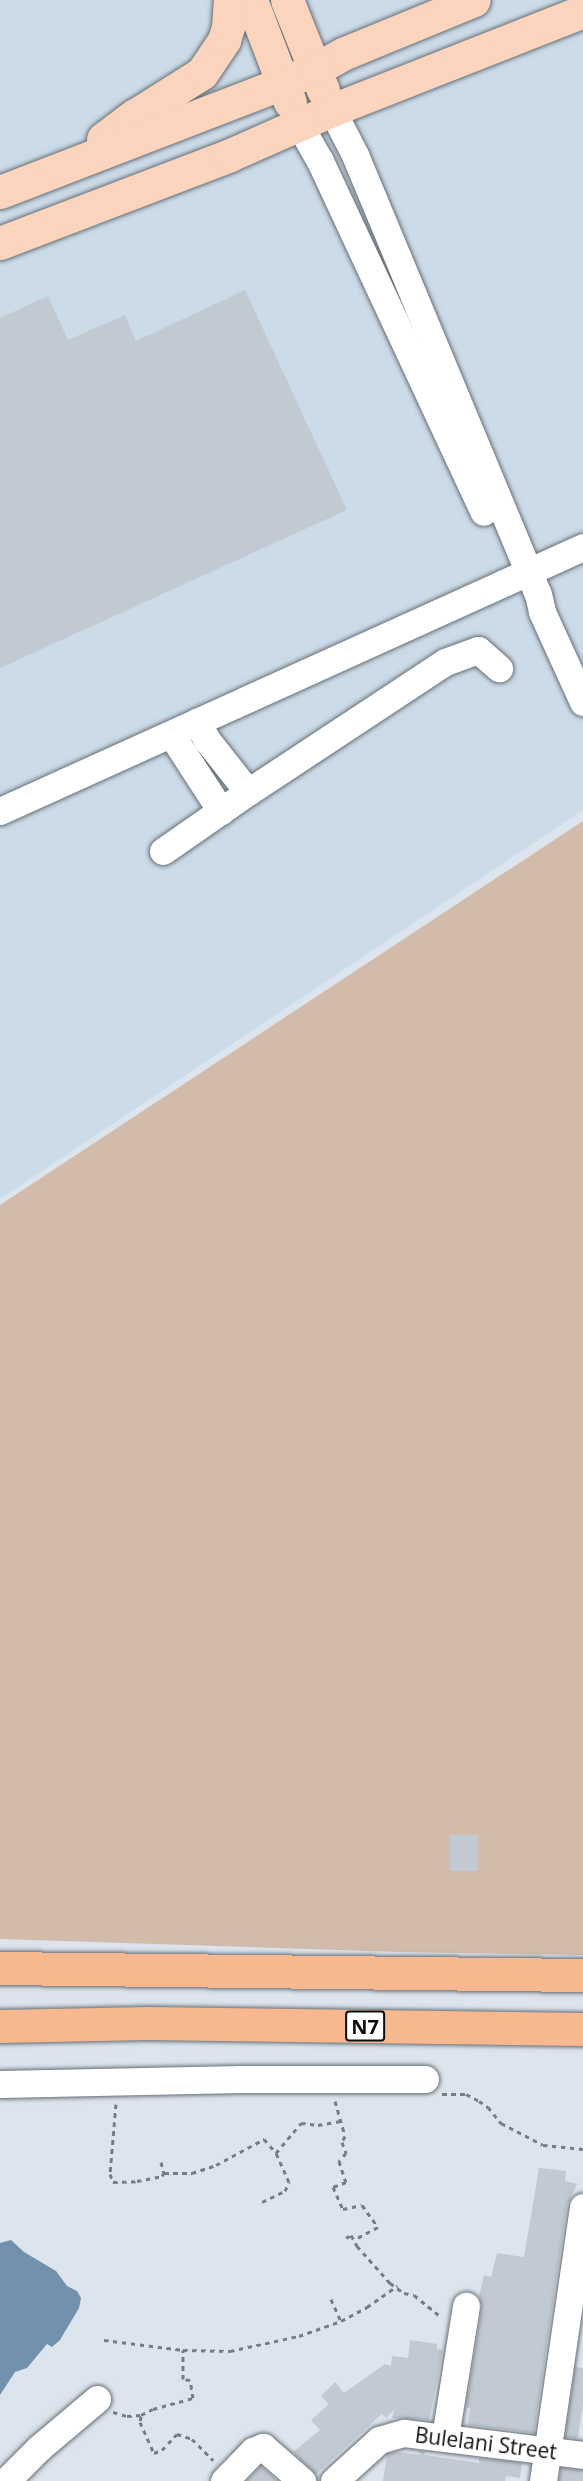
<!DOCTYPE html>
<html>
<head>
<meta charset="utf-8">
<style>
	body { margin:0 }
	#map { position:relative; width:583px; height:2481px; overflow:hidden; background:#dce5ed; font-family:"Open Sans",sans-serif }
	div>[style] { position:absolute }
	.built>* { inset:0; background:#ccdbe8 }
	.green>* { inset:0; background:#d3bbab }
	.water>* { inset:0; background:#7191ac }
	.building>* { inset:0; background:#c1cad2 }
	.path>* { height:3px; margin-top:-1.5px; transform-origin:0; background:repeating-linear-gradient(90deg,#777d82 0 4.5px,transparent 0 9px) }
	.roads { filter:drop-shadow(0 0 2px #676f76) drop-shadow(0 0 2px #676f76) }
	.minor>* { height:27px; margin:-13.5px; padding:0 13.5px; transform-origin:13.5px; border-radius:13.5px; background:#fff }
	.major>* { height:33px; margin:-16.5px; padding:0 16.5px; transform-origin:16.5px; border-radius:16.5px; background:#fad4bc }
	.highway>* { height:33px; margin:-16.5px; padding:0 16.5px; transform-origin:16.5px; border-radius:16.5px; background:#f7b88f }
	span { translate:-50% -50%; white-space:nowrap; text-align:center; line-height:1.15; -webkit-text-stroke:5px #fff; paint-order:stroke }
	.shield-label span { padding:2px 4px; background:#fff; border:2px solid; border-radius:4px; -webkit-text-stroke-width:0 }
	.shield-label { font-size:20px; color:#0b0e11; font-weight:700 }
	.street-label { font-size:21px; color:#0b0e11 }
</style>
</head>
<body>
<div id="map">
	<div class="built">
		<i style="clip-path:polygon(0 0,583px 0,583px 810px,0 1199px)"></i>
	</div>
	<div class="green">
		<i style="clip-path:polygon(583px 821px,583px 1955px,400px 1952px,0 1939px,0 1205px)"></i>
	</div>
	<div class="water">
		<i style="clip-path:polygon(11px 2240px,24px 2252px,56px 2271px,67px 2286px,77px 2291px,81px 2298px,79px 2308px,60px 2340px,52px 2347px,47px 2344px,27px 2368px,15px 2372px,0 2395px,0 2243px)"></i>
	</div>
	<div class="building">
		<i style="clip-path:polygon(245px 290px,347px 510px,0 668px,0 318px,48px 296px,68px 340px,125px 315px,136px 341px)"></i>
		<i style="clip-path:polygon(450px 1835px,478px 1835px,478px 1871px,450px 1871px)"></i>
		<i style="clip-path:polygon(539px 2168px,566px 2171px,565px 2181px,577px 2184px,567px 2205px,534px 2433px,468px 2425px,470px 2408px,466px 2407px,482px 2308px,479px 2297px,484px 2275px,491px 2277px,497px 2253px,524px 2257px)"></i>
		<i style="clip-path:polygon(410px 2340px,437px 2344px,437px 2349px,443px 2350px,429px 2420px,392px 2418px,394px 2410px,386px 2418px,382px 2414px,316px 2474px,293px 2452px,320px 2430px,311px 2420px,329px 2404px,321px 2396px,335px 2382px,344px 2393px,385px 2364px,391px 2366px,392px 2356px,408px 2358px)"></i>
		<i style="clip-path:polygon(575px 2367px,583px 2368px,583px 2402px,578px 2439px,565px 2437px)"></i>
		<i style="clip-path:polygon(417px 2451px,425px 2451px,424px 2455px,479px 2463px,479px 2458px,522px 2463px,520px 2478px,506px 2476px,505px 2481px,383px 2481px,387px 2454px,395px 2452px,422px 2455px)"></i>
		<i style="clip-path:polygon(261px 2466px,278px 2481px,246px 2481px)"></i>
		<i style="clip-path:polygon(561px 2468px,583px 2470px,583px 2481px,559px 2481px)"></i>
	</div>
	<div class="path">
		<i style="left:442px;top:2094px;width:24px"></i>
		<i style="left:466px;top:2094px;width:15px;rotate:28deg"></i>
		<i style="left:479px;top:2101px;width:11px;rotate:34deg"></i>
		<i style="left:488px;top:2107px;width:21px;rotate:51deg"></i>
		<i style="left:501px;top:2123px;width:47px;rotate:27.6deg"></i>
		<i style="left:543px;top:2145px;width:40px;rotate:5.7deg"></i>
		<i style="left:335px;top:2101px;width:36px;rotate:74deg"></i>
		<i style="left:345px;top:2136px;width:7px;rotate:117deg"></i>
		<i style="left:342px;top:2142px;width:12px;rotate:70deg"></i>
		<i style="left:346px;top:2153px;width:11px;rotate:131deg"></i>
		<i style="left:339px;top:2161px;width:22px;rotate:72deg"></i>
		<i style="left:346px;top:2182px;width:14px;rotate:159deg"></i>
		<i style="left:333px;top:2187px;width:24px;rotate:66deg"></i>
		<i style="left:343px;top:2209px;width:19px;rotate:-12deg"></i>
		<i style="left:362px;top:2205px;width:27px;rotate:54deg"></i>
		<i style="left:378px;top:2227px;width:27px;rotate:152deg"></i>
		<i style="left:116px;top:2104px;width:70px;rotate:94.9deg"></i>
		<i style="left:110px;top:2174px;width:9px;rotate:69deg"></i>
		<i style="left:113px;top:2182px;width:24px;rotate:-2deg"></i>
		<i style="left:137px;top:2181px;width:25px;rotate:-11deg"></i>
		<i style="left:162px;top:2176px;width:4px;rotate:-56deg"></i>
		<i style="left:161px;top:2162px;width:11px;rotate:75deg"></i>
		<i style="left:164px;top:2173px;width:28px"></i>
		<i style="left:192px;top:2173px;width:25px;rotate:-18deg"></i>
		<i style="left:216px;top:2165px;width:55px;rotate:-28.4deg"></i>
		<i style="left:264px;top:2139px;width:18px;rotate:49deg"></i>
		<i style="left:262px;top:2202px;width:25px;rotate:-26deg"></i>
		<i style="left:285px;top:2191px;width:10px;rotate:-66deg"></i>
		<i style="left:289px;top:2182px;width:32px;rotate:-114deg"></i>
		<i style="left:276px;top:2153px;width:39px;rotate:-50deg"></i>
		<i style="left:301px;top:2123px;width:17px;rotate:7deg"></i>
		<i style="left:318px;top:2125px;width:23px;rotate:-10deg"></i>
		<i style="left:346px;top:2238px;width:6px;rotate:-31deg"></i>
		<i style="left:351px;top:2235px;width:13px;rotate:61deg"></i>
		<i style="left:357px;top:2246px;width:50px;rotate:48.3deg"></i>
		<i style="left:390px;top:2283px;width:17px;rotate:36deg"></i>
		<i style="left:404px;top:2293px;width:10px;rotate:11deg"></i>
		<i style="left:414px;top:2295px;width:35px;rotate:39deg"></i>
		<i style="left:331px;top:2299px;width:24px;rotate:66deg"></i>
		<i style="left:341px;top:2321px;width:30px;rotate:-28deg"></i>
		<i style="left:367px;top:2307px;width:37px;rotate:-35deg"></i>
		<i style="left:104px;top:2340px;width:80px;rotate:7.2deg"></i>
		<i style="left:183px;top:2350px;width:47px;rotate:1.2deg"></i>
		<i style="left:230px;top:2351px;width:71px;rotate:-12.3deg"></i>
		<i style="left:299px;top:2336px;width:45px;rotate:-19.7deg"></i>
		<i style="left:113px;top:2412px;width:15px;rotate:16deg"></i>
		<i style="left:127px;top:2416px;width:14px;rotate:-4deg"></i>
		<i style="left:141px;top:2415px;width:13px;rotate:-27deg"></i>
		<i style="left:153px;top:2409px;width:41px;rotate:-15.4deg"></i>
		<i style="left:193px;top:2398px;width:18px;rotate:-99deg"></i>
		<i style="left:190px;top:2380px;width:7px;rotate:-172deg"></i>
		<i style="left:183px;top:2379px;width:29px;rotate:-90deg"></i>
		<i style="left:141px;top:2416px;width:6px;rotate:99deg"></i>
		<i style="left:140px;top:2422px;width:34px;rotate:66deg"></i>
		<i style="left:154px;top:2453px;width:9px;rotate:-21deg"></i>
		<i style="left:162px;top:2450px;width:22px;rotate:-47deg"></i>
		<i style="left:177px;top:2434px;width:16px;rotate:18deg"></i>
		<i style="left:192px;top:2439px;width:30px;rotate:45deg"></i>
	</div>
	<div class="roads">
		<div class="minor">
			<i style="left:332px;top:110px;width:51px;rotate:62.9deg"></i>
			<i style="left:355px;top:155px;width:476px;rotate:67.4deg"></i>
			<i style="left:538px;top:594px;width:18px;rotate:77deg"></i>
			<i style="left:542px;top:612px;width:99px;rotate:65.5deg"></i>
			<i style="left:300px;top:126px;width:40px;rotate:60.3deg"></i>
			<i style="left:320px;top:161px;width:387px;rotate:65deg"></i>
			<i style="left:171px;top:734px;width:92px;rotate:57deg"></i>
			<i style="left:248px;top:792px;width:236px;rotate:-33.4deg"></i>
			<i style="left:445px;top:662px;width:35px;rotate:-20deg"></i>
			<i style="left:478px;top:650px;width:28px;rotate:41deg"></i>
			<i style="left:0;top:811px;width:640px;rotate:-24.36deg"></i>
			<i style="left:163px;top:851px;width:103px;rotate:-34.8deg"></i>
			<i style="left:248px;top:792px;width:66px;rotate:-128.3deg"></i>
			<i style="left:207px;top:740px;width:21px;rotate:-119deg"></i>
			<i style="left:0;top:2084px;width:241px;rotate:-1.2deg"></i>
			<i style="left:241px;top:2079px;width:184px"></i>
			<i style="left:445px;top:2437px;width:133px;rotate:-80.9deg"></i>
			<i style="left:6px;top:2481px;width:47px;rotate:-45deg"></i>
			<i style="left:39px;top:2448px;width:76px;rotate:-40.2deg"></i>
			<i style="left:224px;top:2481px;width:42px;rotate:-46deg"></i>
			<i style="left:253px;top:2451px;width:11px;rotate:-22deg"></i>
			<i style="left:263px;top:2447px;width:52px;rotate:41.1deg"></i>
			<i style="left:334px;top:2481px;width:61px;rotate:-42.3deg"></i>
			<i style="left:379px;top:2440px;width:26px;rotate:-16deg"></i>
			<i style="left:404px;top:2433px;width:180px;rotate:7deg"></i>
			<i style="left:543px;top:2481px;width:277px;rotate:-81.7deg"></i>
		</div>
		<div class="major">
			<i style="left:251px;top:0;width:109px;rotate:69.1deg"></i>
			<i style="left:287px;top:0;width:97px;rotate:68.2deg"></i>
			<i style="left:103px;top:139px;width:39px;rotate:-37deg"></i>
			<i style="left:134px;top:116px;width:80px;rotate:-32.3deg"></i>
			<i style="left:202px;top:73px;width:40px;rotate:-56deg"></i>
			<i style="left:224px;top:40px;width:14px;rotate:-73deg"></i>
			<i style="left:228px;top:27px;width:27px;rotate:-86deg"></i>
			<i style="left:0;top:192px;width:302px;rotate:-21.1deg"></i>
			<i style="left:282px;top:83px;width:35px;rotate:-22deg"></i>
			<i style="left:314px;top:70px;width:35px;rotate:-29deg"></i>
			<i style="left:345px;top:53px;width:139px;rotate:-22.3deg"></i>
			<i style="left:0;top:243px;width:246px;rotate:-20.9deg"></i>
			<i style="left:230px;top:155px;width:111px;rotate:-23.8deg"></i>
			<i style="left:332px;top:110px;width:270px;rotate:-21.5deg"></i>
		</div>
		<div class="highway">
			<i style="left:0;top:1968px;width:583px;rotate:0.69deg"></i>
			<i style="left:0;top:2026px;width:147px;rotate:-1.2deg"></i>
			<i style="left:147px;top:2023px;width:436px;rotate:0.8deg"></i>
		</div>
	</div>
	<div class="shield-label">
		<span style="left:365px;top:2026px">N7</span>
	</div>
	<div class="street-label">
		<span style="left:486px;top:2443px;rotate:7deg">Bulelani Street</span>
	</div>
</div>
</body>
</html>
